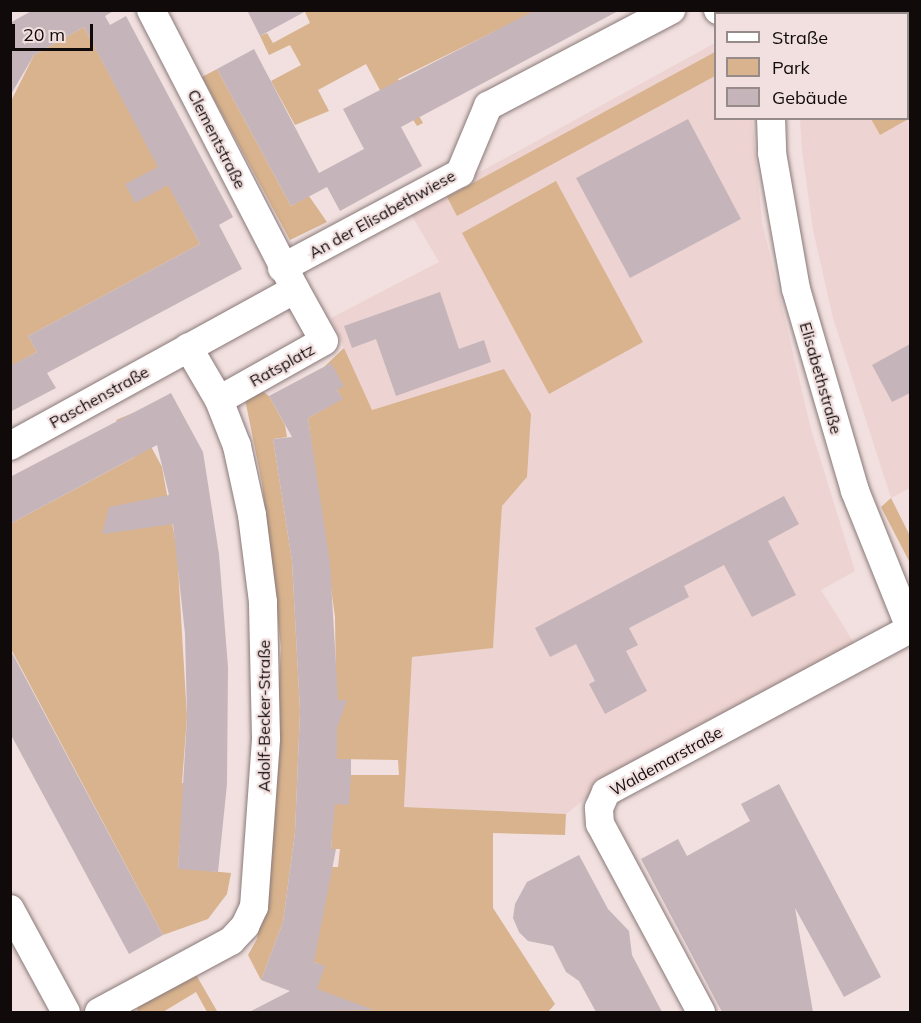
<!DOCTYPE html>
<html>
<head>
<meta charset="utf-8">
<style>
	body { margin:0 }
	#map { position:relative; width:921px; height:1023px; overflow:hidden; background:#f1e0df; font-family:Mulish,sans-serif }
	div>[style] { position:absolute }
	.built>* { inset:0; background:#edd3d1 }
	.green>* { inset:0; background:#d8b38d }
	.building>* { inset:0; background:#c5b5ba }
	.roads { filter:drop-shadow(0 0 2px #897978) drop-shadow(0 0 2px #897978) }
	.minor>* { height:28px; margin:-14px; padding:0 14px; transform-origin:14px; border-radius:14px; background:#fff }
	span { translate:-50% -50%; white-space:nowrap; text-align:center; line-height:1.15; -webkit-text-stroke:4.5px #f1e0df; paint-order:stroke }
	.street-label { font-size:16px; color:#100b0a }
	.frame { position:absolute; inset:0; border:12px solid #100b0a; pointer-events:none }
	.legend { position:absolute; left:714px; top:12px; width:195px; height:108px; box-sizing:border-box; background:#f1e0df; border:2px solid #978b8a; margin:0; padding:8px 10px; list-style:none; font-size:18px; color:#100b0a }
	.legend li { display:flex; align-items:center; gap:12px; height:30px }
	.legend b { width:30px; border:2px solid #978b8a }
	.scale { position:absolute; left:12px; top:24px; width:81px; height:27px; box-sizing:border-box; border:3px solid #100b0a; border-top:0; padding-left:8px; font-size:18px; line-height:21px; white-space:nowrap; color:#100b0a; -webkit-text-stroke:4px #f1e0df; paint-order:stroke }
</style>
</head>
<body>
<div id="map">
	<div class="built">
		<i style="clip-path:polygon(859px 11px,910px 11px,910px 488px,891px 498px,833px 318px,813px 230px,802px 151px,800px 119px,908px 118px,908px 14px,854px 13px)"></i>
		<i style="clip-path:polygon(715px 43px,716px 118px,752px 119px,762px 222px,811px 429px,855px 571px,821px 590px,856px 646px,606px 783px,566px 814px,404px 807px,412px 657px,493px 647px,502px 506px,527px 477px,503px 369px,371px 410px,331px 318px,439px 262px,409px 211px)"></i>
	</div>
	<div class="green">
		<i style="clip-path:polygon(308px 11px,536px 11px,398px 79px,423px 123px,417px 126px,410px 115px,397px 122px,366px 64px,318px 90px,329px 111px,295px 125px,271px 81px,301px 65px,290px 45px,269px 55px,260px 36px,267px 33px,273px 43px,310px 23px,305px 12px)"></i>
		<i style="clip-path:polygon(84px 27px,200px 244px,28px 336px,37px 352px,11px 366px,11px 101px,34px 55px)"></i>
		<i style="clip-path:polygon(910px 30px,910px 118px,880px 135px,871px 119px,908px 118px)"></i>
		<i style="clip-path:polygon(715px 52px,715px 76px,457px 216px,447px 197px)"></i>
		<i style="clip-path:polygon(217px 69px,291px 206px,309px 196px,327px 222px,290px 240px,202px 77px)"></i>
		<i style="clip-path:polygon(556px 181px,643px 342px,549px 394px,462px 233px)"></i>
		<i style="clip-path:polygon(344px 348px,372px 410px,504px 369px,531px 414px,527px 477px,502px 506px,493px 648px,412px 657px,404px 807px,566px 814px,565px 835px,493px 833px,493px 908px,555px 1004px,548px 1012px,282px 1012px,324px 966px,309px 960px,332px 867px,338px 867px,340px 849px,331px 849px,334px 804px,351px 775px,399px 775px,398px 760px,337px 759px,335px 617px,308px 418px,342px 399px,325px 366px)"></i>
		<i style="clip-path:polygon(261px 390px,269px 396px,285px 425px,287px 437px,273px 439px,292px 561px,300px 711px,295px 832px,283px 922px,261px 980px,248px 955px,257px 939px,270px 854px,281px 647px,262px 483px,245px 399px)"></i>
		<i style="clip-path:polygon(133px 413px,162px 467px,177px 550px,187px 717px,182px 783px,227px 784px,183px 802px,178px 868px,231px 873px,227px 894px,208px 919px,163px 935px,11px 649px,10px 524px,135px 457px,116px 420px)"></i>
		<i style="clip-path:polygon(891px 498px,910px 536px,910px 563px,881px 507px)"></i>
		<i style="clip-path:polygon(195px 973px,217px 1011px,207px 1012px,196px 992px,163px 1012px,137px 1012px,138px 1007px)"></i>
	</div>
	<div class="building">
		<i style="clip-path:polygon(33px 10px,115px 10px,105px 16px,110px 25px,126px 16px,233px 217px,219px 225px,242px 269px,47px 373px,56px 388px,10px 412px,10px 366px,37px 352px,28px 336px,200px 244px,168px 185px,135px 203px,125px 184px,158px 167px,84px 27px,34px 55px,10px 96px,10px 23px)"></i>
		<i style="clip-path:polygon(247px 10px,308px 10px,260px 36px)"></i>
		<i style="clip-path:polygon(536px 10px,620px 10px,401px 127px,422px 166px,340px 211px,327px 187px,291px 206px,217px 69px,254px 49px,319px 173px,364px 149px,343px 109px)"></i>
		<i style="clip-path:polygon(688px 119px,741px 219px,630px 278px,576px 178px)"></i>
		<i style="clip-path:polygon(440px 292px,459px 349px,484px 340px,491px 362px,396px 396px,376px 339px,352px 348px,344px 326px)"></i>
		<i style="clip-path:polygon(910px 344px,910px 393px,892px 402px,872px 365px)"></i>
		<i style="clip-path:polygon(331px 363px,344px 386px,337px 390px,343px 399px,308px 418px,330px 563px,338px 700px,347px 700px,337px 728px,337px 759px,351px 759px,351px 775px,349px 805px,335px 804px,331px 849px,336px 849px,314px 962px,325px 966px,317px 989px,374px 1010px,249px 1012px,290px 991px,261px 980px,283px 922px,295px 832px,300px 711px,292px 561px,273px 439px,292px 437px,269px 396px)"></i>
		<i style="clip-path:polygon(171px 393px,203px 452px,219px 554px,228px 667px,227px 784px,218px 872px,178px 869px,187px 717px,185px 634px,173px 524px,102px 534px,109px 507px,169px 495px,157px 445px,10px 524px,10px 477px)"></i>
		<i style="clip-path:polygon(784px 496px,799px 524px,768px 541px,796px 595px,752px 617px,724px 565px,684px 586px,689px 597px,629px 628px,638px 645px,626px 651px,647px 691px,605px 714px,589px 684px,595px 681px,576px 644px,550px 657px,535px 628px)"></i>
		<i style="clip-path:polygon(10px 649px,163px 935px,129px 954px,10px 733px)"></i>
		<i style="clip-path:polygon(779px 784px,881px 977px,844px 997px,795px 908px,813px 1012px,722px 1012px,641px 859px,678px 839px,687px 856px,750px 821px,741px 804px)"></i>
		<i style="clip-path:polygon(579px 855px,608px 909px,629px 931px,632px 955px,662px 1012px,596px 1012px,579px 981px,566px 972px,553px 946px,528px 941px,519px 932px,513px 918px,515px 904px,527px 882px)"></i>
	</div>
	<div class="roads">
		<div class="minor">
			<i style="left:718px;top:10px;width:9px;rotate:27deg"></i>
			<i style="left:791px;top:14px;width:4px;rotate:-76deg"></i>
			<i style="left:771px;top:118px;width:35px;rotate:88deg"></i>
			<i style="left:772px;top:153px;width:138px;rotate:80deg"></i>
			<i style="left:796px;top:289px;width:210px;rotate:73.7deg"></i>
			<i style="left:855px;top:491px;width:148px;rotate:68.1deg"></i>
			<i style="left:282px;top:268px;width:202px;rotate:-28.1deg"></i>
			<i style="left:460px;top:173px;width:73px;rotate:-67.3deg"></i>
			<i style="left:488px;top:106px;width:207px;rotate:-27.7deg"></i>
			<i style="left:219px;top:400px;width:120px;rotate:-29.3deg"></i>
			<i style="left:324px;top:341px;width:60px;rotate:-119.1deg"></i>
			<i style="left:10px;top:446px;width:325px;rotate:-28.8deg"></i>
			<i style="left:295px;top:289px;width:314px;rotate:-117.3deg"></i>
			<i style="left:10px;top:909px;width:117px;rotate:61.5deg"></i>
			<i style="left:99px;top:1012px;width:150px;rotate:-28.3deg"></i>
			<i style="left:231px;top:941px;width:21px;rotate:-47deg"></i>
			<i style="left:245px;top:926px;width:21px;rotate:-65deg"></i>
			<i style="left:254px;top:907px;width:169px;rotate:-85.9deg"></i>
			<i style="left:266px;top:738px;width:136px;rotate:-91.3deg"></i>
			<i style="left:263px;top:602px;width:88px;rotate:-97.2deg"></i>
			<i style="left:252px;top:515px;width:71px;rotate:-102.3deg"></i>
			<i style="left:237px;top:446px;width:49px;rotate:-111.4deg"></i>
			<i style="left:219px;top:400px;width:61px;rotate:-120.3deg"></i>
			<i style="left:701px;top:1012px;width:213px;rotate:-118.2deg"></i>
			<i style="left:600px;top:824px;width:16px;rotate:-94deg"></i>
			<i style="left:599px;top:808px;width:17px;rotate:-66deg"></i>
			<i style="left:606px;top:792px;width:345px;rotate:-28.2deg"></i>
		</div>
	</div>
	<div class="street-label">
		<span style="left:217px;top:139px;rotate:63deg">Clementstraße</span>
		<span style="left:382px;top:214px;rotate:-29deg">An der Elisabethwiese</span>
		<span style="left:282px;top:365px;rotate:-29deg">Ratsplatz</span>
		<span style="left:821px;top:378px;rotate:74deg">Elisabethstraße</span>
		<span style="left:99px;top:397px;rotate:-29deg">Paschenstraße</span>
		<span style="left:264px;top:716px;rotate:-90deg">Adolf-Becker-Straße</span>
		<span style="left:666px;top:761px;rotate:-29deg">Waldemarstraße</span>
	</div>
	<div class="frame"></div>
	<ul class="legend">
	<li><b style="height:8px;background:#fff"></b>Straße</li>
	<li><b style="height:16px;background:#d8b38d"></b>Park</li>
	<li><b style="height:16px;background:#c5b5ba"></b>Gebäude</li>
	</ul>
	<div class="scale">20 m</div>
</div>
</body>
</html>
